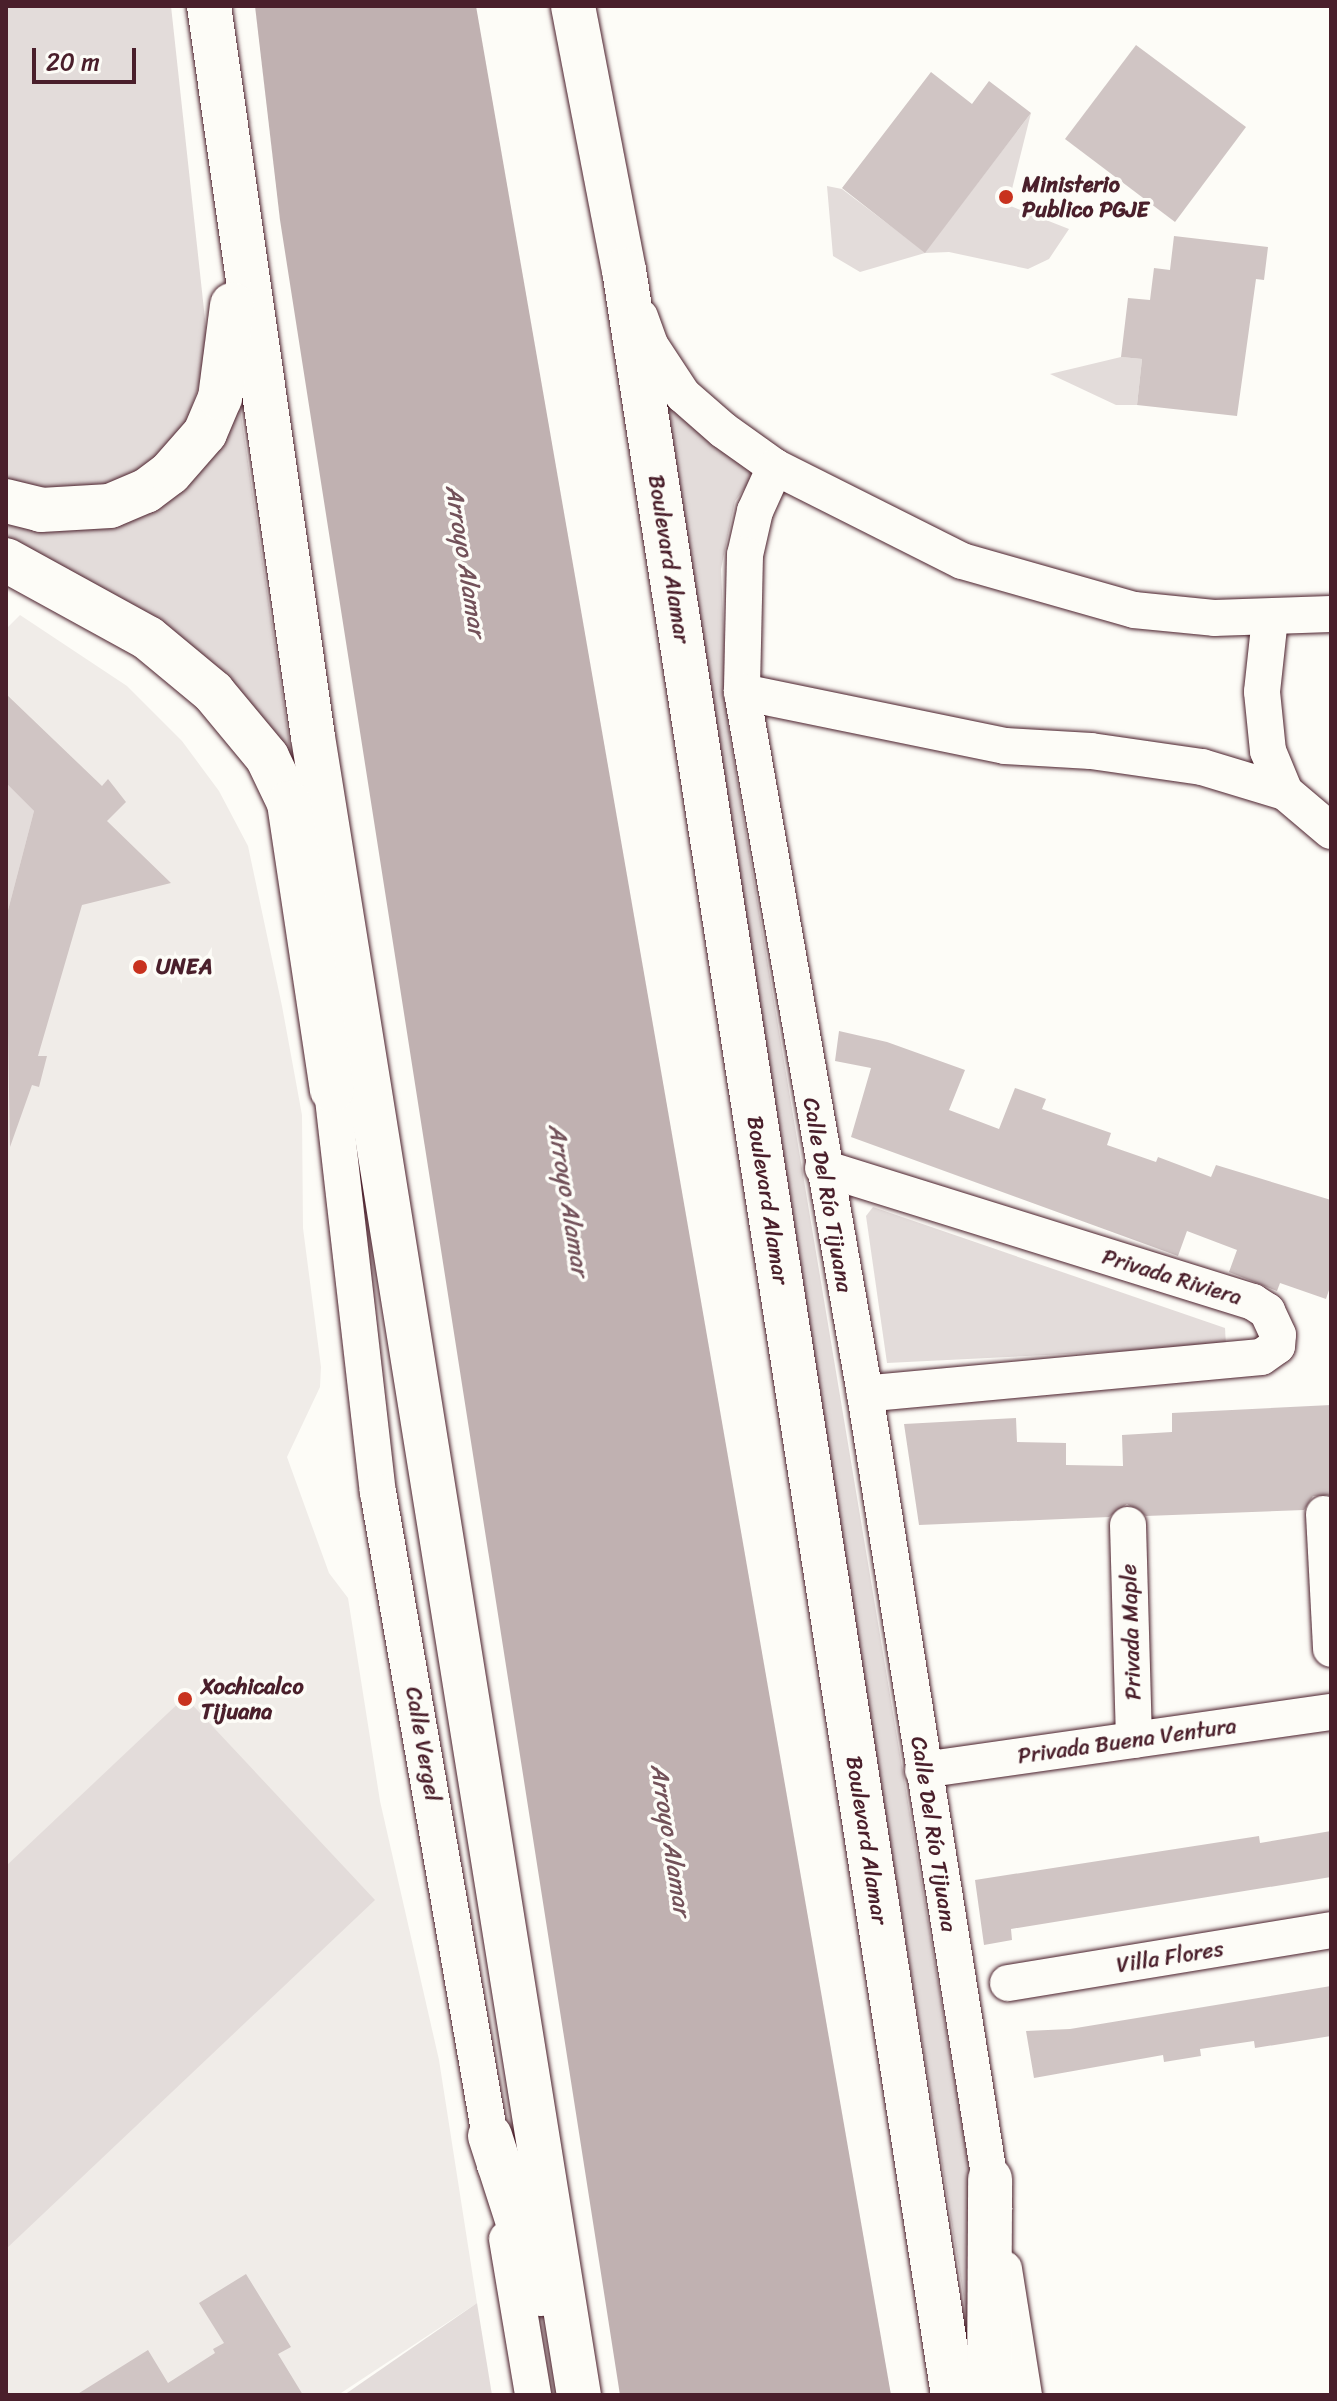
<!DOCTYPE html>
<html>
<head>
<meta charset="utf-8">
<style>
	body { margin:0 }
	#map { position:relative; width:1337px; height:2401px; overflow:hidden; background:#fdfcf7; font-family:Sriracha,sans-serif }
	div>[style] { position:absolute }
	.built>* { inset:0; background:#f0ece8 }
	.green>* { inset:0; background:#e3dcda }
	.water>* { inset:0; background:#c0b1b1 }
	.building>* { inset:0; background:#d0c5c4 }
	.roads { filter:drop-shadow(0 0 2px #4a1f2b) drop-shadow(0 0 2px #4a1f2b) }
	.minor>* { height:36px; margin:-18px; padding:0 18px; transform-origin:18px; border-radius:18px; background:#fdfcf7 }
	.highway>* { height:44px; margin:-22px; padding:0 22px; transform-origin:22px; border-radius:22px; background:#fdfcf7 }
	.dots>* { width:22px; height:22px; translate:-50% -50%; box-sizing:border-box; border:4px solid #fdfcf7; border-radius:50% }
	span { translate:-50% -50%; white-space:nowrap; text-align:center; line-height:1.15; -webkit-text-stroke:7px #fdfcf7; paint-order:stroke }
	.poi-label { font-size:22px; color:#4a1f2b; font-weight:700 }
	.left { translate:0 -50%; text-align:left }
	.street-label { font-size:22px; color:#4a1f2b }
	.water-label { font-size:24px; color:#73525a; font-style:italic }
	.frame { position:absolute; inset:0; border:8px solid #4a1f2b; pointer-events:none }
	.scale { position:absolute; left:32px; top:48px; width:104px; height:36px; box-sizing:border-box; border:4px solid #4a1f2b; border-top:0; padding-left:10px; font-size:24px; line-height:28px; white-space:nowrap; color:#4a1f2b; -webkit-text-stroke:6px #fdfcf7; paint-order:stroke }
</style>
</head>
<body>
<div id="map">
	<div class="built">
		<i style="clip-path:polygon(20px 615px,127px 686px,182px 741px,219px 791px,248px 846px,282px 1006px,302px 1115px,303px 1228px,321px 1367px,320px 1387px,287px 1457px,329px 1573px,348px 1598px,380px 1801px,439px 2060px,477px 2303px,338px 2395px,6px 2395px,6px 629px)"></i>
	</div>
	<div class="green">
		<i style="clip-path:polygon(6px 6px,171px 6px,209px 356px,186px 423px,149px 465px,101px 489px,54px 496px,6px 487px)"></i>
		<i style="clip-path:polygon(1031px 113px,1008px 205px,1069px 229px,1049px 259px,1028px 269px,949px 252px,925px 253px,860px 272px,833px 256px,827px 186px,842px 189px,925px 252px)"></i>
		<i style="clip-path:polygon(1121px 357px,1142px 359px,1137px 405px,1116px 405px,1050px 374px)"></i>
		<i style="clip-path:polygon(654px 386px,760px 468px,735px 501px,721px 569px,728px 726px,973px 2191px,967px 2318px)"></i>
		<i style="clip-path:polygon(237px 387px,295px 781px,6px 545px,6px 520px,78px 527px)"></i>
		<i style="clip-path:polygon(6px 783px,34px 811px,6px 918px)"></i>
		<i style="clip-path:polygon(873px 1207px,1225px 1328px,1226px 1346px,887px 1363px,866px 1216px)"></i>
		<i style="clip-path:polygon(185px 1697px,375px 1900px,6px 2249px,6px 1866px)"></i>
		<i style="clip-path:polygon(477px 2303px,492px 2395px,344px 2395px)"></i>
	</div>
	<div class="water">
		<i style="clip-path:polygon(255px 6px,476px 6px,891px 2395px,620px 2395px,280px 220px)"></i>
	</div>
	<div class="building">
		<i style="clip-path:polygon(1136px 45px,1246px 127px,1175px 222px,1065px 139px)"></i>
		<i style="clip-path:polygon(931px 72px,972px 104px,989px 81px,1031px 113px,925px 253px,842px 188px)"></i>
		<i style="clip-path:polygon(1174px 236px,1268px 247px,1264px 280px,1256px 279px,1237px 416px,1137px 405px,1142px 359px,1121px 357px,1128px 298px,1150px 300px,1154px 268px,1170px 270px)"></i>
		<i style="clip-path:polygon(6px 694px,102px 786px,108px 779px,126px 802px,107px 821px,171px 883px,82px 905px,38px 1056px,47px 1056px,39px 1087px,32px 1085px,10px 1147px,6px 918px,34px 811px,6px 783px)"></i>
		<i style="clip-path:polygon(839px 1031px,887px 1042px,965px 1070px,949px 1110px,999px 1129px,1015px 1088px,1046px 1099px,1042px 1109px,1111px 1133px,1107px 1145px,1156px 1162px,1158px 1157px,1211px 1177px,1216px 1165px,1331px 1200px,1331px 1284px,1326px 1299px,1280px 1283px,1277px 1291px,1229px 1272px,1237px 1250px,1187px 1231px,1178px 1256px,851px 1137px,871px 1068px,835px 1061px)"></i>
		<i style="clip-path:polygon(1331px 1405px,1331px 1495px,1313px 1496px,1304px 1510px,1146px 1516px,1127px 1504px,1109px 1517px,919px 1525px,904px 1424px,1016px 1418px,1017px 1442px,1066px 1443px,1066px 1465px,1123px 1466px,1122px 1435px,1172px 1432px,1172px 1413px)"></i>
		<i style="clip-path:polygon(1331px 1831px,1331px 1877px,1011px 1929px,1012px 1940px,984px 1945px,975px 1880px,1259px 1836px,1260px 1843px)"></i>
		<i style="clip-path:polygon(1331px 1986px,1331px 2036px,1255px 2048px,1254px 2041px,1200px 2049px,1201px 2056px,1164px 2062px,1163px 2055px,1034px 2078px,1026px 2031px,1070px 2029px)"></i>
		<i style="clip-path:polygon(246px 2274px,291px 2347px,278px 2354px,303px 2395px,76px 2395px,148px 2350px,168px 2383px,215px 2353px,213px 2349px,224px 2343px,199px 2303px)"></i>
	</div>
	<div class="roads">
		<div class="minor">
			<i style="left:640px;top:317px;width:30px;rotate:70deg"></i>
			<i style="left:650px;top:345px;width:60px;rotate:56.6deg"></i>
			<i style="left:683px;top:395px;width:53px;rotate:41.2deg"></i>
			<i style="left:723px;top:430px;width:64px;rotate:35.4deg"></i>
			<i style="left:775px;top:467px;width:209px;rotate:26.7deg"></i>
			<i style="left:962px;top:561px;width:179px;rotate:15.9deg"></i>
			<i style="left:1134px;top:610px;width:80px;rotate:5.7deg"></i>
			<i style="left:1214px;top:618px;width:117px;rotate:-2deg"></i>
			<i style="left:775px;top:467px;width:48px;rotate:114.4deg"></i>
			<i style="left:755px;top:511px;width:45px;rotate:102.8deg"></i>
			<i style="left:745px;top:555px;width:137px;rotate:91.3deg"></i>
			<i style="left:742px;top:692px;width:713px;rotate:80.06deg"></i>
			<i style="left:865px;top:1394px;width:823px;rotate:80.98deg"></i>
			<i style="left:1270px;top:618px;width:74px;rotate:96.2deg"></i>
			<i style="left:1262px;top:692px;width:59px;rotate:84.2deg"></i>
			<i style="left:1268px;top:751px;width:44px;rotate:67.5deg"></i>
			<i style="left:1285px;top:792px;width:60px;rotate:40.3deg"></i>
			<i style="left:742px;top:692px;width:268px;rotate:11.6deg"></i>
			<i style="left:1005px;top:746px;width:86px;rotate:3.3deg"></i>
			<i style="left:1091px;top:751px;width:112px;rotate:8.2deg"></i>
			<i style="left:1202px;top:767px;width:87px;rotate:16.8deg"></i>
			<i style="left:332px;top:1090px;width:405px;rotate:83.5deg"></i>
			<i style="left:378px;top:1492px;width:683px;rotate:80.14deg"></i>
			<i style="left:823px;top:1168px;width:450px;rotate:17.3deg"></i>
			<i style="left:1253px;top:1302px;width:17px;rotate:33deg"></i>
			<i style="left:1267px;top:1311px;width:26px;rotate:65deg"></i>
			<i style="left:1278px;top:1335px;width:11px;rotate:95deg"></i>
			<i style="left:1277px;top:1346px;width:19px;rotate:145deg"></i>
			<i style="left:1261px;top:1357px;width:398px;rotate:174.7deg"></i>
			<i style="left:1324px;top:1514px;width:135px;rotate:87deg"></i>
			<i style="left:1128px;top:1525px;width:215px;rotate:88.4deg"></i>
			<i style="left:923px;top:1770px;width:412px;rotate:-8.1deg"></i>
			<i style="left:1008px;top:1983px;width:327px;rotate:-9.3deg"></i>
			<i style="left:507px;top:2239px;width:158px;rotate:80.5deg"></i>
			<i style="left:1004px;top:2269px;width:128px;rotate:81deg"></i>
		</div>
		<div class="highway">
			<i style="left:209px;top:6px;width:738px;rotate:81.9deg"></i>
			<i style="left:313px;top:737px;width:1679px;rotate:80.89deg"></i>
			<i style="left:573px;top:6px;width:269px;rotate:79.1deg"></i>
			<i style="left:624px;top:270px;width:2150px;rotate:81.2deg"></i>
			<i style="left:6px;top:501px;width:36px;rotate:14deg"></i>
			<i style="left:41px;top:510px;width:69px;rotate:-3.3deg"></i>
			<i style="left:110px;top:506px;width:39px;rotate:-23deg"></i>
			<i style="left:146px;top:491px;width:30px;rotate:-37deg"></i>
			<i style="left:170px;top:473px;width:53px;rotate:-48.8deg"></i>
			<i style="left:205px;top:433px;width:38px;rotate:-67deg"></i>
			<i style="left:220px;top:398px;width:94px;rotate:-82.6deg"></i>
			<i style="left:6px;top:560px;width:162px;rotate:28.8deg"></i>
			<i style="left:148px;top:638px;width:85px;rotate:39.7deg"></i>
			<i style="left:213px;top:692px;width:85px;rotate:50.3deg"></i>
			<i style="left:267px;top:757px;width:51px;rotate:64.4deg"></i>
			<i style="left:289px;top:803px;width:290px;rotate:81.5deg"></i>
			<i style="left:490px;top:2136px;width:166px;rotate:72.1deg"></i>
			<i style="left:989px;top:2395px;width:216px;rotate:-89.7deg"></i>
		</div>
	</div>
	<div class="dots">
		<i style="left:1006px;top:197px;background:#c8321e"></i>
		<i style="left:140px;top:967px;background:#c8321e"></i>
		<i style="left:185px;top:1699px;background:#c8321e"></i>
	</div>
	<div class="poi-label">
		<span class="left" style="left:1022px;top:197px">Ministerio<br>Publico PGJE</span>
		<span class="left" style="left:156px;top:967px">UNEA</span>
		<span class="left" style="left:201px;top:1699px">Xochicalco<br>Tijuana</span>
	</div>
	<div class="street-label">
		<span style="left:669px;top:559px;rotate:81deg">Boulevard Alamar</span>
		<span style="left:828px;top:1195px;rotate:80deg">Calle Del Río Tijuana</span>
		<span style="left:768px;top:1200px;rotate:81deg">Boulevard Alamar</span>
		<span style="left:1172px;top:1277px;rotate:17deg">Privada Riviera</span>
		<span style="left:1131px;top:1632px;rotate:-92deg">Privada Maple</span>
		<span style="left:1127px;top:1741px;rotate:-8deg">Privada Buena Ventura</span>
		<span style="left:423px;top:1744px;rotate:80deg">Calle Vergel</span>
		<span style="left:934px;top:1834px;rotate:81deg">Calle Del Río Tijuana</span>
		<span style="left:867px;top:1840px;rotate:81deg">Boulevard Alamar</span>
		<span style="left:1170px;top:1957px;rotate:-9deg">Villa Flores</span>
	</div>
	<div class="water-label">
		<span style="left:465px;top:561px;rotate:81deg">Arroyo Alamar</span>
		<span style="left:568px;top:1200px;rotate:81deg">Arroyo Alamar</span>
		<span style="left:670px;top:1840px;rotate:81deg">Arroyo Alamar</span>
	</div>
	<div class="frame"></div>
	<div class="scale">20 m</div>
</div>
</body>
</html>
